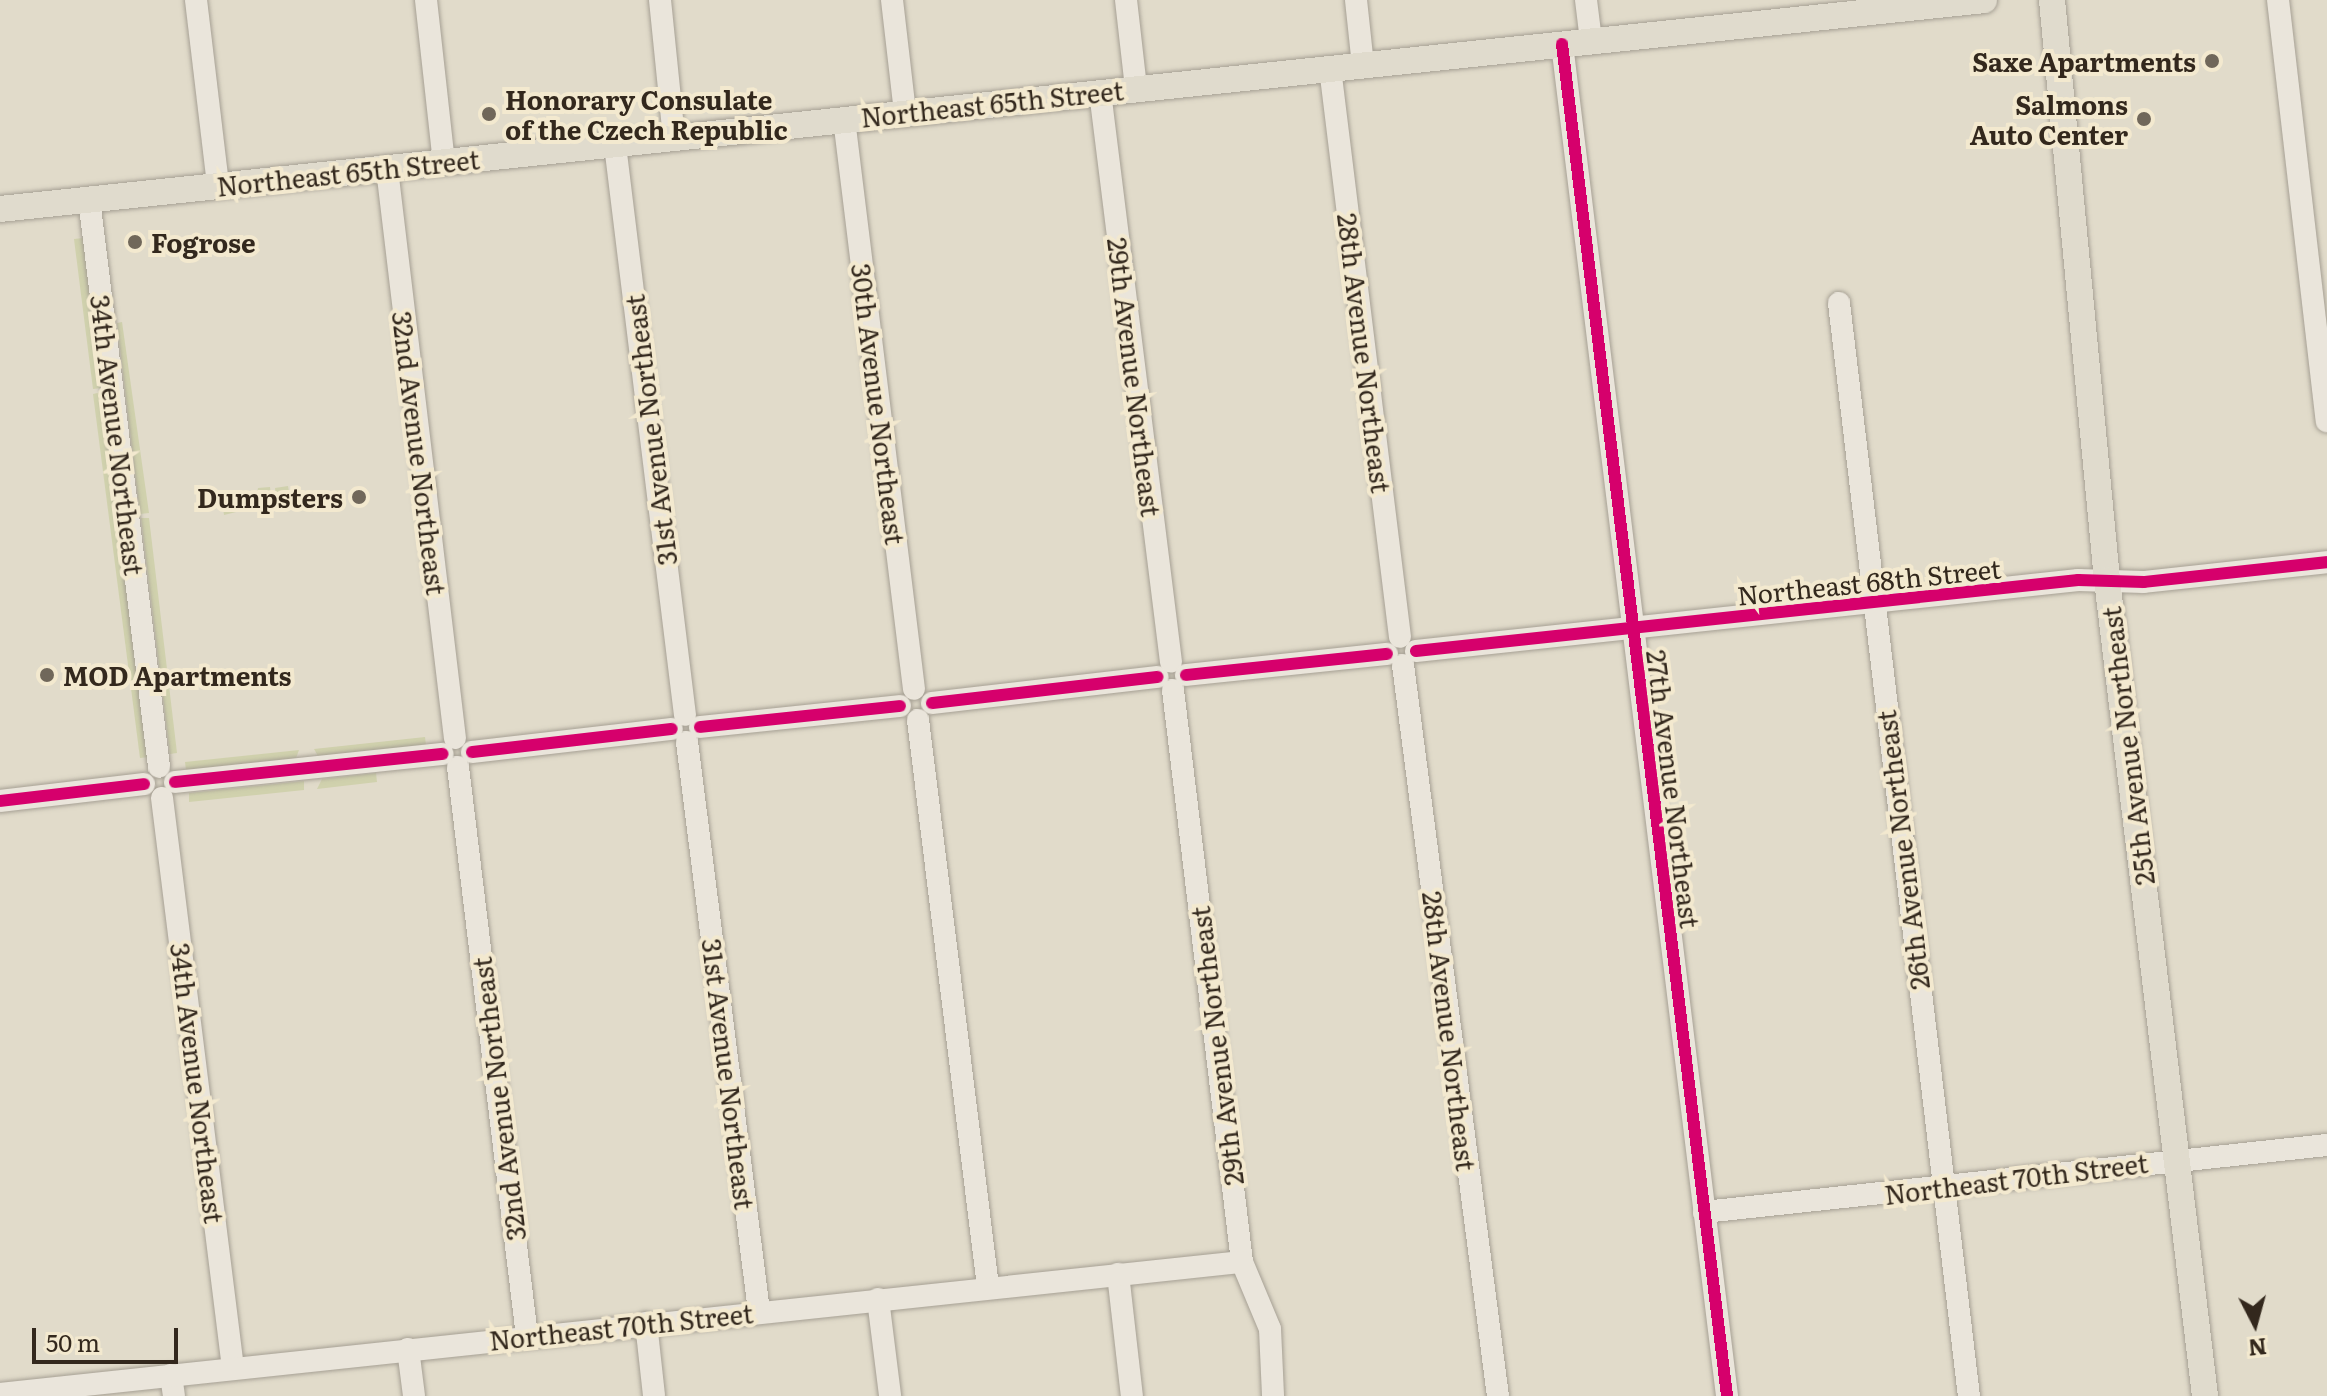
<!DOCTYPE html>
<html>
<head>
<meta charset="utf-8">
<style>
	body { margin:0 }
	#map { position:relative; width:2327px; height:1396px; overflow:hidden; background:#e1dbca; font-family:Literata,serif }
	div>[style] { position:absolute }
	.green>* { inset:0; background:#d0d1ad }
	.roads { filter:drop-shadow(0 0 2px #a6a094) drop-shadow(0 0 2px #a6a094) }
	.minor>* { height:22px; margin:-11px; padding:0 11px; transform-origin:11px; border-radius:11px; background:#eae5db }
	.major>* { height:26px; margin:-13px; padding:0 13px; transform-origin:13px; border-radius:13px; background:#e0dbcd }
	.cycleway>* { height:12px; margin:-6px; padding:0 6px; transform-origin:6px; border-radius:6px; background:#d6006c }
	.dots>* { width:22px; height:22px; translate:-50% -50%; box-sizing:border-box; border:4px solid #f3e9cf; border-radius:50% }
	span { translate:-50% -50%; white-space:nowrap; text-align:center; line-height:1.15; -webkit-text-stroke:8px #f3e9cf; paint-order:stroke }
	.poi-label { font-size:26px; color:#33281d; font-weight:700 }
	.right { translate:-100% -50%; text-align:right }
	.left { translate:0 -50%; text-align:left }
	.street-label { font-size:26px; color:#33281d }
	.north { position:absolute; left:2215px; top:1284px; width:80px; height:80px; -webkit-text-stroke:6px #f3e9cf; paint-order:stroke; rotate:174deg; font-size:22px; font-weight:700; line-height:32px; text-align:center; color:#33281d }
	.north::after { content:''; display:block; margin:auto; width:28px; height:36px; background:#33281d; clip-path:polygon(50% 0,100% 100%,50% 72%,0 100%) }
	.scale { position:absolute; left:32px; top:1328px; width:146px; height:36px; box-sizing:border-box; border:4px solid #33281d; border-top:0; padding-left:10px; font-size:24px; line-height:28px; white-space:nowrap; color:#33281d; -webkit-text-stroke:6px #f3e9cf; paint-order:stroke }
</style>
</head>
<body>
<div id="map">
	<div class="green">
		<i style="clip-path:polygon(83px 238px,101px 388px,93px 389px,74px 239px)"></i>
		<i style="clip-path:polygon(122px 322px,149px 513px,140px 514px,117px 323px)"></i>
		<i style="clip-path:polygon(102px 392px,149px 757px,140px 758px,93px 394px)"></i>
		<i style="clip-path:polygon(288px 486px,290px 497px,329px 493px,318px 505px,291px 508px,276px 500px,275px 488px)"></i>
		<i style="clip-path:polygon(270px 487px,272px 503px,224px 515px,223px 508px,255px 504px,258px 488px)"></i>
		<i style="clip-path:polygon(141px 518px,149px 518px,177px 753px,170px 754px)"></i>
		<i style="clip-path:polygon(425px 737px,426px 745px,318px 756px,314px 749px)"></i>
		<i style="clip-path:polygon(299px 750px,296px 758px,186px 770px,185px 762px)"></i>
		<i style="clip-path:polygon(376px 773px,377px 782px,317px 789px,322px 779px)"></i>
		<i style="clip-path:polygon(304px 781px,304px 790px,189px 802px,189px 793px)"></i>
	</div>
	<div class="roads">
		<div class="minor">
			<i style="left:196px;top:0;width:186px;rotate:83.2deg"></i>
			<i style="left:426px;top:0;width:164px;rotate:83.7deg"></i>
			<i style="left:660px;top:0;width:139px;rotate:84.2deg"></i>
			<i style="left:892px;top:0;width:113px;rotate:83.4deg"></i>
			<i style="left:1126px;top:0;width:89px;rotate:83.5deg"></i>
			<i style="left:1356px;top:0;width:65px;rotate:83.9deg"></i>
			<i style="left:1586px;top:0;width:41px;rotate:83deg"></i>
			<i style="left:2278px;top:0;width:424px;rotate:83.4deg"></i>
			<i style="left:1562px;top:44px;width:1362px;rotate:83.04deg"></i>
			<i style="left:1330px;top:68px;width:573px;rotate:82.99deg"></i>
			<i style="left:1100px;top:92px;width:574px;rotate:82.9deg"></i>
			<i style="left:844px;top:119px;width:574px;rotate:83deg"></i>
			<i style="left:615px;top:145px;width:574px;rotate:83deg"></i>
			<i style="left:387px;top:169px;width:573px;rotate:83.19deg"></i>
			<i style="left:89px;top:199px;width:572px;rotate:82.97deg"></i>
			<i style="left:1839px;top:303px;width:1101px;rotate:83.22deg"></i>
			<i style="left:1416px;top:651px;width:666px;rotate:-6.12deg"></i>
			<i style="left:2078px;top:580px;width:66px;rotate:1.7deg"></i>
			<i style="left:2144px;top:582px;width:184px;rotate:-6.2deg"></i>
			<i style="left:1403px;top:665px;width:737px;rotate:82.6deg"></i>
			<i style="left:1186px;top:675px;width:202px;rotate:-6deg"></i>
			<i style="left:1173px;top:690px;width:576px;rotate:83.12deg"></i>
			<i style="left:1242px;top:1262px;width:73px;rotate:67.3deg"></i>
			<i style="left:1270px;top:1329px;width:67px;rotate:87.4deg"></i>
			<i style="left:932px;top:703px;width:227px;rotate:-6.6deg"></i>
			<i style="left:918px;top:720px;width:571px;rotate:82.96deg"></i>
			<i style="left:700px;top:727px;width:201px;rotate:-6deg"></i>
			<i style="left:687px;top:742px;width:574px;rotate:82.79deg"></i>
			<i style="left:472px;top:752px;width:201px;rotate:-6.6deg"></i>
			<i style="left:458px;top:767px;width:573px;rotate:83.09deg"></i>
			<i style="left:175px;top:782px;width:269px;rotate:-6deg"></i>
			<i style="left:162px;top:798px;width:574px;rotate:82.9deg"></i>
			<i style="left:0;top:801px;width:145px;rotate:-6.7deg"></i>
			<i style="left:1704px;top:1212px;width:627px;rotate:-6.14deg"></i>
			<i style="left:1118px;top:1274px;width:123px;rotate:83.5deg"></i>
			<i style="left:878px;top:1299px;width:98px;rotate:82.9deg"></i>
			<i style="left:646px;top:1323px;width:73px;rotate:83.7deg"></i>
			<i style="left:408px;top:1349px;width:47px;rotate:82.7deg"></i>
			<i style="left:171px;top:1375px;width:21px;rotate:82deg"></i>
			<i style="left:0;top:1394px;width:1249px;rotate:-6.07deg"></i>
		</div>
		<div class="major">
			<i style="left:2052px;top:0;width:583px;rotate:84.58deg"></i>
			<i style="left:2107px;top:580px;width:822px;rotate:83.15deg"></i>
			<i style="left:0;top:209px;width:1995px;rotate:-6.01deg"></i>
		</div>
	</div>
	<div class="cycleway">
		<i style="left:1562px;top:44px;width:1362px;rotate:83.04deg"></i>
		<i style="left:1416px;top:651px;width:666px;rotate:-6.12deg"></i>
		<i style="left:2078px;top:580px;width:66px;rotate:1.7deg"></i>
		<i style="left:2144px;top:582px;width:184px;rotate:-6.2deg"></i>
		<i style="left:1186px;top:675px;width:202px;rotate:-6deg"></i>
		<i style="left:932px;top:703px;width:227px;rotate:-6.6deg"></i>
		<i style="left:700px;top:727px;width:201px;rotate:-6deg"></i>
		<i style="left:472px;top:752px;width:201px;rotate:-6.6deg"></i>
		<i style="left:175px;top:782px;width:269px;rotate:-6deg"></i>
		<i style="left:0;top:801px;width:145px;rotate:-6.7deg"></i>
	</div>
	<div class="dots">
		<i style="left:2212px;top:61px;background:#70675a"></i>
		<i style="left:489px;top:114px;background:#70675a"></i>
		<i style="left:2144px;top:119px;background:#70675a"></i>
		<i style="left:135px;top:242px;background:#70675a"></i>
		<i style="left:359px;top:497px;background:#70675a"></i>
		<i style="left:47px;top:675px;background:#70675a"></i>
	</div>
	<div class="poi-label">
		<span class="right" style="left:2196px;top:61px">Saxe Apartments</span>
		<span class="left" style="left:505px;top:114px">Honorary Consulate<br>of the Czech Republic</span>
		<span class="right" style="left:2128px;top:119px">Salmons<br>Auto Center</span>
		<span class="left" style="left:151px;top:242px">Fogrose</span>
		<span class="right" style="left:343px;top:497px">Dumpsters</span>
		<span class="left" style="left:63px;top:675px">MOD Apartments</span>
	</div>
	<div class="street-label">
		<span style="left:992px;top:103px;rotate:-6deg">Northeast 65th Street</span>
		<span style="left:348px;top:172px;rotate:-6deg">Northeast 65th Street</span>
		<span style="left:1365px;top:353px;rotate:83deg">28th Avenue Northeast</span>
		<span style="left:1135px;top:377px;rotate:83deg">29th Avenue Northeast</span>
		<span style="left:879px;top:404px;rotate:83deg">30th Avenue Northeast</span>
		<span style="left:650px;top:430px;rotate:-97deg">31st Avenue Northeast</span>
		<span style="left:118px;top:435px;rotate:83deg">34th Avenue Northeast</span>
		<span style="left:420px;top:453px;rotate:83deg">32nd Avenue Northeast</span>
		<span style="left:1869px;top:581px;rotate:-6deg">Northeast 68th Street</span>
		<span style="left:2127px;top:746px;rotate:-97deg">25th Avenue Northeast</span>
		<span style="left:1674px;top:789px;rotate:83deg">27th Avenue Northeast</span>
		<span style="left:1902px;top:850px;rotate:-97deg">26th Avenue Northeast</span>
		<span style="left:1450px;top:1031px;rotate:83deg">28th Avenue Northeast</span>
		<span style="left:1216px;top:1046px;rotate:-97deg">29th Avenue Northeast</span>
		<span style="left:729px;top:1074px;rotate:83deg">31st Avenue Northeast</span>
		<span style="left:198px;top:1083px;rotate:83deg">34th Avenue Northeast</span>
		<span style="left:498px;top:1099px;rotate:-97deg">32nd Avenue Northeast</span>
		<span style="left:2016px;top:1178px;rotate:-7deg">Northeast 70th Street</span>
		<span style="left:621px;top:1326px;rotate:-6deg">Northeast 70th Street</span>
	</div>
	<div class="north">N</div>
	<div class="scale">50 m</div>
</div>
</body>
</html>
